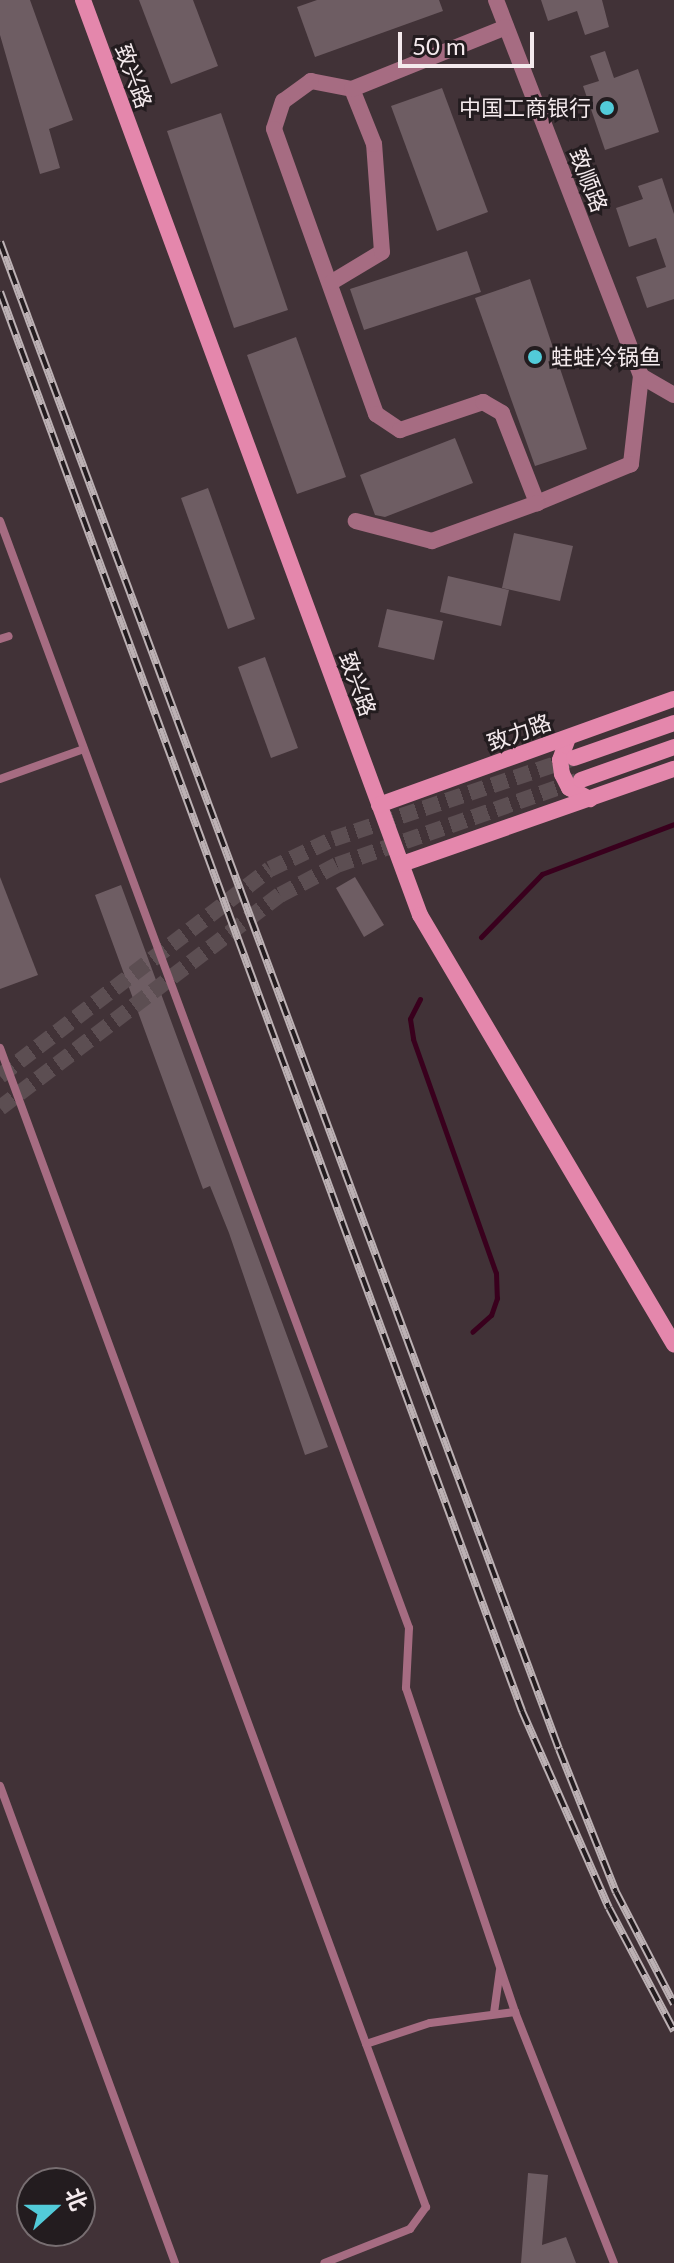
<!DOCTYPE html>
<html>
<head>
<meta charset="utf-8">
<style>
	body { margin:0 }
	#map { position:relative; width:674px; height:2263px; overflow:hidden; background:#413237; font-family:Lato,"Noto Sans SC",sans-serif }
	div>[style] { position:absolute }
	.stream>* { height:5px; margin:-2.5px; padding:0 2.5px; transform-origin:2.5px; border-radius:2.5px; background:#39001d }
	.building>* { inset:0; background:#6e5d63 }
	.secondary-tunnel>* { height:16px; margin-top:-8px; transform-origin:0; background:repeating-linear-gradient(90deg,#5c4e52 0 16px,transparent 0 24px) }
	.lane>* { height:8px; margin:-4px; padding:0 4px; transform-origin:4px; border-radius:4px; background:#a66c82 }
	.street>* { height:16px; margin:-8px; padding:0 8px; transform-origin:8px; border-radius:8px; background:#a66c82 }
	.secondary>* { height:16px; margin:-8px; padding:0 8px; transform-origin:8px; border-radius:8px; background:#e487ac }
	.rail>* { height:8px; margin-top:-4px; transform-origin:0; background:repeating-linear-gradient(90deg,#231c1f 0 15px,#bcb1b4 0 30px); box-sizing:border-box; border-block:2px solid #bcb1b4 }
	.dots>* { width:22px; height:22px; translate:-50% -50%; box-sizing:border-box; border:4px solid #231c1f; border-radius:50% }
	span { translate:-50% -50%; white-space:nowrap; text-align:center; line-height:1.15; -webkit-text-stroke:6px #231c1f; paint-order:stroke }
	.street-label { font-size:22px; color:#f4eaed }
	.poi-label { font-size:22px; color:#f4eaed }
	.right { translate:-100% -50%; text-align:right }
	.left { translate:0 -50%; text-align:left }
	.north { position:absolute; left:16px; top:2167px; width:80px; height:80px; box-sizing:border-box; background:#231c1f; border:2px solid #776e71; border-radius:50%; rotate:69deg; font-size:22px; font-weight:700; line-height:32px; text-align:center; color:#f4eaed }
	.north::after { content:''; display:block; margin:auto; width:28px; height:36px; background:#52cbd9; clip-path:polygon(50% 0,100% 100%,50% 72%,0 100%) }
	.scale { position:absolute; left:398px; top:32px; width:136px; height:36px; box-sizing:border-box; border:4px solid #f4eaed; border-top:0; padding-left:10px; font-size:24px; line-height:28px; white-space:nowrap; color:#f4eaed; -webkit-text-stroke:6px #231c1f; paint-order:stroke }
</style>
</head>
<body>
<div id="map">
	<div class="stream">
		<i style="left:481px;top:937px;width:88px;rotate:-45.9deg"></i>
		<i style="left:542px;top:874px;width:141px;rotate:-20.7deg"></i>
		<i style="left:420px;top:999px;width:22px;rotate:117deg"></i>
		<i style="left:410px;top:1019px;width:20px;rotate:81deg"></i>
		<i style="left:413px;top:1039px;width:248px;rotate:70.5deg"></i>
		<i style="left:496px;top:1273px;width:25px;rotate:88deg"></i>
		<i style="left:497px;top:1298px;width:18px;rotate:109deg"></i>
		<i style="left:491px;top:1315px;width:25px;rotate:138deg"></i>
	</div>
	<div class="building">
		<i style="clip-path:polygon(0 0,30px 0,73px 120px,49px 129px,60px 168px,40px 174px,0 35px)"></i>
		<i style="clip-path:polygon(139px 0,193px 0,218px 66px,171px 84px)"></i>
		<i style="clip-path:polygon(317px 0,439px 0,443px 11px,315px 57px,297px 7px)"></i>
		<i style="clip-path:polygon(541px 0,602px 0,609px 27px,585px 35px,577px 11px,548px 21px)"></i>
		<i style="clip-path:polygon(605px 51px,614px 78px,638px 69px,659px 132px,605px 150px,583px 86px,599px 81px,590px 56px)"></i>
		<i style="clip-path:polygon(442px 88px,488px 212px,437px 231px,391px 106px)"></i>
		<i style="clip-path:polygon(221px 113px,288px 310px,234px 328px,167px 131px)"></i>
		<i style="clip-path:polygon(662px 178px,674px 214px,674px 299px,647px 308px,636px 277px,666px 267px,656px 238px,629px 247px,616px 208px,643px 199px,638px 186px)"></i>
		<i style="clip-path:polygon(467px 251px,481px 292px,364px 330px,350px 289px)"></i>
		<i style="clip-path:polygon(530px 279px,587px 449px,535px 466px,475px 298px)"></i>
		<i style="clip-path:polygon(296px 337px,346px 477px,297px 494px,247px 355px)"></i>
		<i style="clip-path:polygon(455px 438px,473px 483px,385px 517px,375px 515px,360px 475px)"></i>
		<i style="clip-path:polygon(208px 488px,255px 619px,228px 629px,181px 498px)"></i>
		<i style="clip-path:polygon(514px 533px,573px 546px,560px 601px,502px 588px)"></i>
		<i style="clip-path:polygon(448px 576px,509px 590px,501px 626px,440px 612px)"></i>
		<i style="clip-path:polygon(387px 609px,443px 621px,434px 660px,378px 647px)"></i>
		<i style="clip-path:polygon(265px 657px,298px 748px,271px 758px,238px 667px)"></i>
		<i style="clip-path:polygon(0 877px,38px 975px,0 989px)"></i>
		<i style="clip-path:polygon(355px 877px,384px 925px,364px 937px,336px 888px)"></i>
		<i style="clip-path:polygon(121px 885px,328px 1447px,305px 1455px,229px 1233px,210px 1186px,203px 1189px,95px 895px)"></i>
		<i style="clip-path:polygon(528px 2173px,548px 2175px,542px 2245px,566px 2237px,576px 2263px,521px 2263px)"></i>
	</div>
	<div class="secondary-tunnel">
		<i style="left:0;top:1076px;width:340px;rotate:-37.5deg"></i>
		<i style="left:270px;top:869px;width:70px;rotate:-25.5deg"></i>
		<i style="left:333px;top:839px;width:253px;rotate:-18.6deg"></i>
		<i style="left:0;top:1108px;width:352px;rotate:-37.3deg"></i>
		<i style="left:280px;top:895px;width:64px;rotate:-27.8deg"></i>
		<i style="left:337px;top:865px;width:254px;rotate:-19.3deg"></i>
	</div>
	<div class="lane">
		<i style="left:0;top:521px;width:1180px;rotate:69.72deg"></i>
		<i style="left:409px;top:1628px;width:60px;rotate:92.9deg"></i>
		<i style="left:406px;top:1688px;width:342px;rotate:71.4deg"></i>
		<i style="left:515px;top:2012px;width:270px;rotate:68.5deg"></i>
		<i style="left:0;top:639px;width:9px;rotate:-18deg"></i>
		<i style="left:0;top:779px;width:89px;rotate:-19.7deg"></i>
		<i style="left:0;top:1048px;width:1235px;rotate:69.82deg"></i>
		<i style="left:426px;top:2207px;width:27px;rotate:126deg"></i>
		<i style="left:410px;top:2229px;width:92px;rotate:158.4deg"></i>
		<i style="left:0;top:1786px;width:508px;rotate:69.85deg"></i>
		<i style="left:494px;top:2013px;width:43px;rotate:-82.1deg"></i>
		<i style="left:366px;top:2044px;width:67px;rotate:-18.2deg"></i>
		<i style="left:430px;top:2023px;width:86px;rotate:-7.4deg"></i>
	</div>
	<div class="street">
		<i style="left:496px;top:0;width:403px;rotate:68.9deg"></i>
		<i style="left:641px;top:376px;width:89px;rotate:96.5deg"></i>
		<i style="left:631px;top:464px;width:102px;rotate:157.5deg"></i>
		<i style="left:352px;top:89px;width:42px;rotate:-169deg"></i>
		<i style="left:311px;top:81px;width:34px;rotate:144deg"></i>
		<i style="left:283px;top:101px;width:29px;rotate:108deg"></i>
		<i style="left:274px;top:129px;width:303px;rotate:70.3deg"></i>
		<i style="left:376px;top:414px;width:29px;rotate:34deg"></i>
		<i style="left:400px;top:430px;width:88px;rotate:-18.6deg"></i>
		<i style="left:483px;top:402px;width:22px;rotate:30deg"></i>
		<i style="left:502px;top:413px;width:97px;rotate:68.7deg"></i>
		<i style="left:537px;top:503px;width:112px;rotate:160.1deg"></i>
		<i style="left:432px;top:541px;width:79px;rotate:-165.3deg"></i>
		<i style="left:332px;top:282px;width:58px;rotate:-31deg"></i>
		<i style="left:382px;top:252px;width:108px;rotate:-94.2deg"></i>
		<i style="left:374px;top:144px;width:59px;rotate:-111.8deg"></i>
		<i style="left:352px;top:89px;width:166px;rotate:-21.9deg"></i>
		<i style="left:641px;top:376px;width:38px;rotate:30deg"></i>
	</div>
	<div class="secondary">
		<i style="left:83px;top:0;width:975px;rotate:69.78deg"></i>
		<i style="left:420px;top:915px;width:499px;rotate:59.4deg"></i>
		<i style="left:568px;top:738px;width:23px;rotate:110deg"></i>
		<i style="left:560px;top:760px;width:14px;rotate:82deg"></i>
		<i style="left:562px;top:774px;width:16px;rotate:63deg"></i>
		<i style="left:569px;top:788px;width:24px;rotate:28deg"></i>
		<i style="left:574px;top:758px;width:106px;rotate:-19.3deg"></i>
		<i style="left:581px;top:780px;width:99px;rotate:-19.5deg"></i>
		<i style="left:379px;top:805px;width:313px;rotate:-19.8deg"></i>
		<i style="left:402px;top:864px;width:288px;rotate:-19.3deg"></i>
	</div>
	<div class="rail">
		<i style="left:0;top:242px;width:1607px;rotate:69.65deg"></i>
		<i style="left:559px;top:1749px;width:154px;rotate:68.3deg"></i>
		<i style="left:616px;top:1892px;width:126px;rotate:62.6deg"></i>
		<i style="left:0;top:292px;width:1512px;rotate:69.8deg"></i>
		<i style="left:522px;top:1711px;width:215px;rotate:66.2deg"></i>
		<i style="left:609px;top:1908px;width:139px;rotate:62.1deg"></i>
	</div>
	<div class="dots">
		<i style="left:607px;top:108px;background:#52cbd9"></i>
		<i style="left:535px;top:357px;background:#52cbd9"></i>
	</div>
	<div class="street-label">
		<span style="left:134px;top:76px;rotate:70deg">致兴路</span>
		<span style="left:589px;top:180px;rotate:69deg">致顺路</span>
		<span style="left:358px;top:684px;rotate:70deg">致兴路</span>
		<span style="left:519px;top:732px;rotate:-20deg">致力路</span>
	</div>
	<div class="poi-label">
		<span class="right" style="left:591px;top:108px">中国工商银行</span>
		<span class="left" style="left:551px;top:357px">蛙蛙冷锅鱼</span>
	</div>
	<div class="north">北</div>
	<div class="scale">50 m</div>
</div>
</body>
</html>
